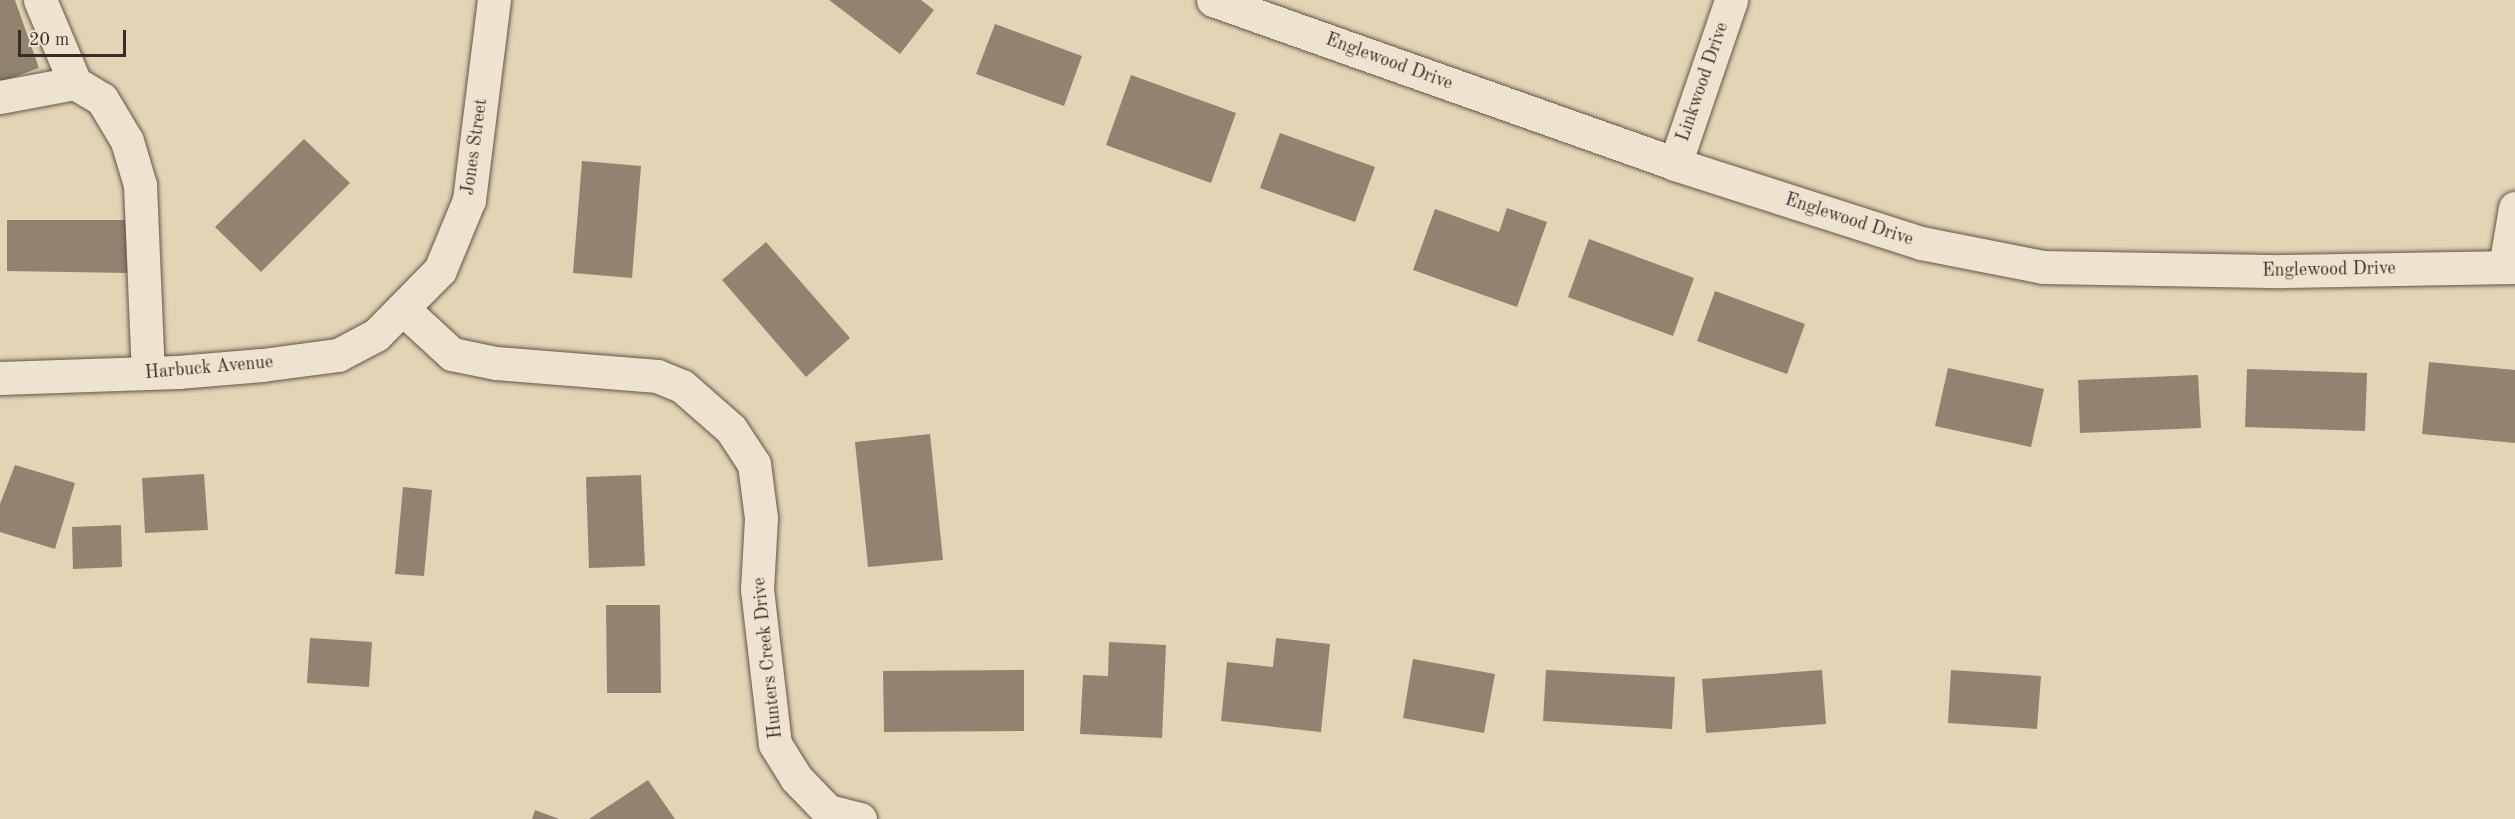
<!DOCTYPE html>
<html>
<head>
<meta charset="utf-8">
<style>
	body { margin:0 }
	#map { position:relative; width:2515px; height:819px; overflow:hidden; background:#e3d4b5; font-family:"Old Standard TT",serif }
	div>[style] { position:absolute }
	.building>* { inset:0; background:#918370 }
	.roads { filter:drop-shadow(0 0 2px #64554a) drop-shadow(0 0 2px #64554a) }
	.minor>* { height:33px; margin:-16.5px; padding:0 16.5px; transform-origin:16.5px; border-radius:16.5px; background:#ede3cf }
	span { translate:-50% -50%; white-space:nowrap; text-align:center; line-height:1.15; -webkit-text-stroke:6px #ede3cf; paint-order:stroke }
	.street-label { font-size:18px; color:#392b26 }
	.scale { position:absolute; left:18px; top:30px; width:108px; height:27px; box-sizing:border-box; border:3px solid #392b26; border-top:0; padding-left:8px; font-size:18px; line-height:21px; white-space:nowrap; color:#392b26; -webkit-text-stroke:4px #ede3cf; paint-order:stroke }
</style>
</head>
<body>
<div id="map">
	<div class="building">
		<i style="clip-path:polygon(0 0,15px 0,39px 68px,0 82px)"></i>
		<i style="clip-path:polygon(829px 0,921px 0,934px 10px,900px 54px)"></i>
		<i style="clip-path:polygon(995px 24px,1082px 56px,1064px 106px,976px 74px)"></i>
		<i style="clip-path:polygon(1131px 75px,1236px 113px,1211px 183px,1106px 145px)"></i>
		<i style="clip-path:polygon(1280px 133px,1375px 167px,1355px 222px,1260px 188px)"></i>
		<i style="clip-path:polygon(304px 139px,350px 183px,261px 272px,215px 227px)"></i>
		<i style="clip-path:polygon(582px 161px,641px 166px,632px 278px,573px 273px)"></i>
		<i style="clip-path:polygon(1507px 208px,1547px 222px,1517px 307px,1413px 270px,1435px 209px,1499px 232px)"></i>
		<i style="clip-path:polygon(7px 220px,128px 220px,128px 273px,7px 271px)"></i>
		<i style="clip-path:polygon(1589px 239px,1694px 278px,1673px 336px,1568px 297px)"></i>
		<i style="clip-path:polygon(766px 242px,850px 338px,806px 377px,722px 280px)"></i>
		<i style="clip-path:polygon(1715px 291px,1805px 324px,1787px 374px,1697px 341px)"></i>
		<i style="clip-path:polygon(2429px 362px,2515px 370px,2515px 443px,2422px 434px)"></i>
		<i style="clip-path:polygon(1948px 368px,2044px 389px,2031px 447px,1935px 426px)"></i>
		<i style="clip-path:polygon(2247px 369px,2367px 373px,2365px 431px,2245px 427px)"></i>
		<i style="clip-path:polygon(2198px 375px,2201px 428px,2080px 433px,2078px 380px)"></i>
		<i style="clip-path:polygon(930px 434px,943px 560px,868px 567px,855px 442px)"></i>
		<i style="clip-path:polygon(15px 465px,75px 483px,55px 549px,0 532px,0 504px)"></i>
		<i style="clip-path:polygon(204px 474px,208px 530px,145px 533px,142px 478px)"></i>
		<i style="clip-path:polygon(641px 475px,645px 566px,589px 568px,586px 477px)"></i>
		<i style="clip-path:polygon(403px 487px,432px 490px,424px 576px,395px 574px)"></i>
		<i style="clip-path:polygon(121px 525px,122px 567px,73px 569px,72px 527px)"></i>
		<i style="clip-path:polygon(606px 605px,660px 605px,661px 693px,607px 693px)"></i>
		<i style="clip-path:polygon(310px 638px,372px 642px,369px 687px,307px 683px)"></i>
		<i style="clip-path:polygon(1276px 638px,1330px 644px,1321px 732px,1221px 721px,1227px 662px,1273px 667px)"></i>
		<i style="clip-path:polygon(1109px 642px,1166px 645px,1162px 738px,1080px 734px,1083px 675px,1108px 676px)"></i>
		<i style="clip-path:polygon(1413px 659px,1495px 674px,1484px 733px,1403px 718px)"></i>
		<i style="clip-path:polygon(1024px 670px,1024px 731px,884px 732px,883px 671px)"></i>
		<i style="clip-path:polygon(1546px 670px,1675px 677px,1672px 729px,1543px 721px)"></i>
		<i style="clip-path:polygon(1822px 670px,1826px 724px,1706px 733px,1702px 679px)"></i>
		<i style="clip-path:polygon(1951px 670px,2041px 676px,2037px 729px,1948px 723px)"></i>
		<i style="clip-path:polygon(648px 780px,675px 819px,589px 819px)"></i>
		<i style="clip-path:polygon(535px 810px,559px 819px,532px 819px)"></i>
	</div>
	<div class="roads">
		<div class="minor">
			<i style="left:40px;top:0;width:90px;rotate:67.1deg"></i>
			<i style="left:1213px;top:0;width:490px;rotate:19.5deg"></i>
			<i style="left:1675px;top:164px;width:258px;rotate:17.8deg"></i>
			<i style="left:1921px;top:243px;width:124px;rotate:11.1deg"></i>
			<i style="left:2043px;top:267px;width:241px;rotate:1deg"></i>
			<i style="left:2284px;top:271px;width:231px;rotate:-1deg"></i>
			<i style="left:0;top:97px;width:76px;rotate:-10.6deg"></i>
			<i style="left:75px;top:83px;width:31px;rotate:31deg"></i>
			<i style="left:102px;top:99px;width:49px;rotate:59.2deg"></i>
			<i style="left:127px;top:141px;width:46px;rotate:73.5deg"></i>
			<i style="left:140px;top:185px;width:188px;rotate:87.6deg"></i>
			<i style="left:1675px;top:164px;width:173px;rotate:-71.1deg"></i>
			<i style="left:2505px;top:267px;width:60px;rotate:-80.4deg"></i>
			<i style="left:403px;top:309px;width:67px;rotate:42.6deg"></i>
			<i style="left:452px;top:354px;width:45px;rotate:11.6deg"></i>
			<i style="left:496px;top:363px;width:162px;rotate:4.6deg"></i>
			<i style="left:657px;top:376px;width:27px;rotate:22deg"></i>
			<i style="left:682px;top:386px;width:65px;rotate:41.3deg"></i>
			<i style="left:731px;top:429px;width:42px;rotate:56.7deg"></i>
			<i style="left:754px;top:464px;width:54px;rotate:82.6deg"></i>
			<i style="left:761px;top:518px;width:71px;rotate:93.2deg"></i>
			<i style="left:757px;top:589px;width:156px;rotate:83.4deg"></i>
			<i style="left:775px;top:744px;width:40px;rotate:58deg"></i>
			<i style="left:796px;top:778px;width:46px;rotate:45.9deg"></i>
			<i style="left:828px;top:811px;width:33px;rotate:14deg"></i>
			<i style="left:0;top:378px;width:178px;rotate:-1.9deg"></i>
			<i style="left:178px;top:372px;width:84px;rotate:-4.8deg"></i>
			<i style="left:262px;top:365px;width:77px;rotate:-7.5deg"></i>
			<i style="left:338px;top:355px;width:43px;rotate:-27.8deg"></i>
			<i style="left:376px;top:335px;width:91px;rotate:-45.4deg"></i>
			<i style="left:440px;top:270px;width:76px;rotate:-67.5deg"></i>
			<i style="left:469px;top:200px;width:202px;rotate:-82.9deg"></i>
		</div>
	</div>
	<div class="street-label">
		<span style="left:1389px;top:62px;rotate:20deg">Englewood Drive</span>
		<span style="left:1703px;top:82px;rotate:-71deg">Linkwood Drive</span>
		<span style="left:475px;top:147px;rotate:-82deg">Jones Street</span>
		<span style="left:1849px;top:220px;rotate:18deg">Englewood Drive</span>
		<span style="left:2329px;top:270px;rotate:-1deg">Englewood Drive</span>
		<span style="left:209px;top:368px;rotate:-5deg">Harbuck Avenue</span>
		<span style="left:768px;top:658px;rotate:-96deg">Hunters Creek Drive</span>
	</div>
	<div class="scale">20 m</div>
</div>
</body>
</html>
